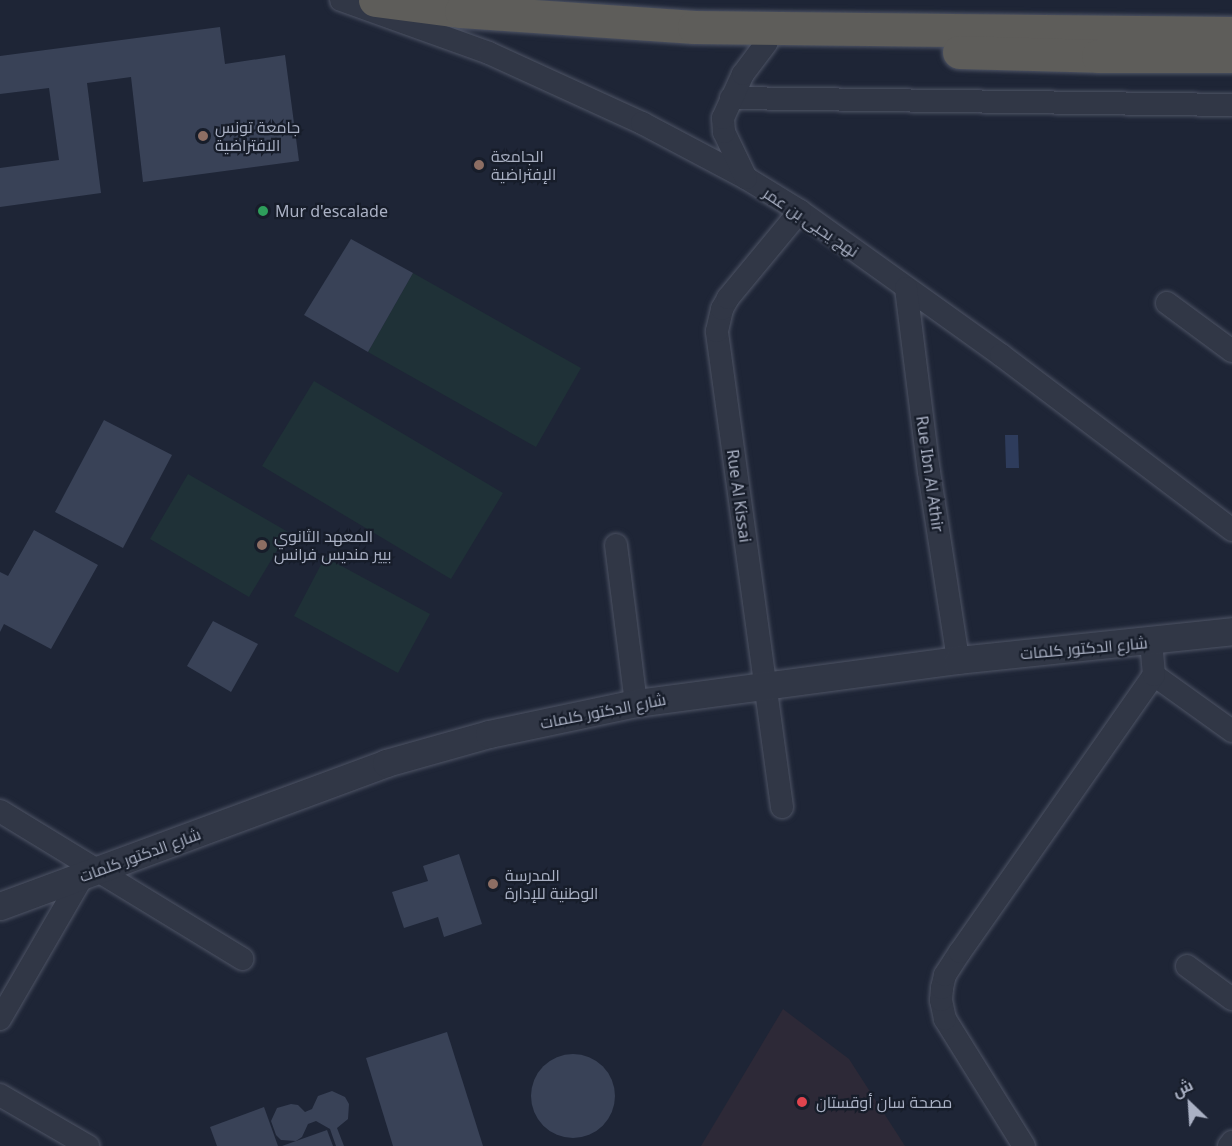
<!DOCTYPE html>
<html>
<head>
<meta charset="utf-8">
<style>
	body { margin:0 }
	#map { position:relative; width:1232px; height:1146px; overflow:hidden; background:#1e2536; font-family:"Noto Sans",Cairo,sans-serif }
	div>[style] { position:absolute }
	.medical>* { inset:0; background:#2d2937 }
	.green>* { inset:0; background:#1f3137 }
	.water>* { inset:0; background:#2e3c5c }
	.building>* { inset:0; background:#394257 }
	.round { border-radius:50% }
	.roads { filter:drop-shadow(0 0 2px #4e5465) drop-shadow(0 0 2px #4e5465) }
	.minor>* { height:22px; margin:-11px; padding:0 11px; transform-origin:11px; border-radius:11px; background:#313746 }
	.tertiary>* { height:27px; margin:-13.5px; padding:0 13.5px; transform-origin:13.5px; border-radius:13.5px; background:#313746 }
	.trunk>* { height:33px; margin:-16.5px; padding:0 16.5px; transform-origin:16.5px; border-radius:16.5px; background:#5e5d5a }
	.dots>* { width:16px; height:16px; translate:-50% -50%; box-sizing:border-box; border:3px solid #171d2a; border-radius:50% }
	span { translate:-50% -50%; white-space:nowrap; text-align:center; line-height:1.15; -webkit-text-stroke:4.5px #171d2a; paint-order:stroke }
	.poi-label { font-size:16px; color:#aab1c4 }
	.left { translate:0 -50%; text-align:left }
	.street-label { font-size:16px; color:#aab1c4 }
	.north { position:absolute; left:1160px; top:1074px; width:60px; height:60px; -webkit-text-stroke:4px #171d2a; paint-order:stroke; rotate:335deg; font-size:16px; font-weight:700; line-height:24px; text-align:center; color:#aab1c4 }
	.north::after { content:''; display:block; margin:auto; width:21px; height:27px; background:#aab1c4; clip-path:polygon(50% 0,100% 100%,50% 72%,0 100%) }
</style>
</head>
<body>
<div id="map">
	<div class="medical">
		<i style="clip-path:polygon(783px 1009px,849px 1059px,905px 1146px,701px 1146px)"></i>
	</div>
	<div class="green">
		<i style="clip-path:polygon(413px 273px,581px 368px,536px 447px,368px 352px)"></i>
		<i style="clip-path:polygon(314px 381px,503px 493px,451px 579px,262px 466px)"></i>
		<i style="clip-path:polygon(188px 474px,288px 532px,249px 597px,150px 539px)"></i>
		<i style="clip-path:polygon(325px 557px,430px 614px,398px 673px,294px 616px)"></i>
	</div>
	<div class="water">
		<i style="clip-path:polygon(1005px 435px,1018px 435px,1019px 468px,1006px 468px)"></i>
	</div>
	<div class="building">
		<i style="clip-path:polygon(220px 27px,225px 64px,285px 55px,299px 161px,143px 182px,131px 77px,87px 83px,101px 193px,0 207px,0 168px,59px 160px,49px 88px,0 94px,0 56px)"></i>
		<i style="clip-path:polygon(351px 239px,413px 273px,368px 352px,304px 315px)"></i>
		<i style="clip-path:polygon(104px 420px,172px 455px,123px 548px,55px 512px)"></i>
		<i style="clip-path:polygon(34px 530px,98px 565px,51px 649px,4px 624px,0 632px,0 572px,8px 576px)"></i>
		<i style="clip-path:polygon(213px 621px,258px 644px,231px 692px,187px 666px)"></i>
		<i style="clip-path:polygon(459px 854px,482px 924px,444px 937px,438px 917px,404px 928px,392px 892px,428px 881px,423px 866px)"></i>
		<i style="clip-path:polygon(447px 1032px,483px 1146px,393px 1146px,366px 1058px)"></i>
		<i class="round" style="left:531px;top:1054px;width:84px;height:84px"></i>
		<i style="clip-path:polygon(332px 1091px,345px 1097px,349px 1104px,348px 1119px,337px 1128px,344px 1146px,336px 1146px,330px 1129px,316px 1121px,308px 1124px,302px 1137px,296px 1141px,281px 1140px,276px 1135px,271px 1121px,277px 1108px,291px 1104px,298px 1105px,305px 1112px,312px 1109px,318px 1096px)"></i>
		<i style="clip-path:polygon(264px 1107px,278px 1146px,217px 1146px,210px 1127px)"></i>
		<i style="clip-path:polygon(327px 1130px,333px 1146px,282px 1146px)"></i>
	</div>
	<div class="roads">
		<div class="minor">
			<i style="left:341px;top:0;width:157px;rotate:19.7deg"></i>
			<i style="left:489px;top:53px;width:168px;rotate:24.6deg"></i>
			<i style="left:642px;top:123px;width:118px;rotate:27.9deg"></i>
			<i style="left:746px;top:178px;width:63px;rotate:31.4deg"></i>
			<i style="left:800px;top:211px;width:247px;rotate:35.6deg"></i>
			<i style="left:1001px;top:355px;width:290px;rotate:37.1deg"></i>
			<i style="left:731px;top:98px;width:501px;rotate:0.8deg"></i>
			<i style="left:746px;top:178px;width:51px;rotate:-115.6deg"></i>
			<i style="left:724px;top:132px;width:14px;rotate:-94deg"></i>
			<i style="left:723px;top:118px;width:48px;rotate:-65.6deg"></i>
			<i style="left:743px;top:74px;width:39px;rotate:-53deg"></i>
			<i style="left:906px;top:288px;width:185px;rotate:82.9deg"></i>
			<i style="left:929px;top:472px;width:190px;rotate:81.2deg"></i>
			<i style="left:1167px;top:303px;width:81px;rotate:36.4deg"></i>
			<i style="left:616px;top:545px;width:159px;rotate:82.8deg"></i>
			<i style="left:1154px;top:675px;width:96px;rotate:35.7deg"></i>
			<i style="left:782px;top:807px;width:480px;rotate:-97.8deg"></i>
			<i style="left:717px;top:331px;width:23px;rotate:-77deg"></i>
			<i style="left:722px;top:309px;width:13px;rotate:-61deg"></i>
			<i style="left:728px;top:298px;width:113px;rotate:-50.4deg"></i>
			<i style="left:0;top:811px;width:284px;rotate:31.4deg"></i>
			<i style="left:1187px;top:966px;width:56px;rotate:36.3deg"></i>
			<i style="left:0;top:1019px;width:165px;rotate:-59.9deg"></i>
			<i style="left:0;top:1095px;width:102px;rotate:30.1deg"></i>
			<i style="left:1024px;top:1146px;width:150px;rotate:-121.9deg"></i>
			<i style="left:945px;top:1019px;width:19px;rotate:-102deg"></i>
			<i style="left:941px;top:1000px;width:12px;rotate:-85deg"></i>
			<i style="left:942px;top:988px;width:13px;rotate:-77deg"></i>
			<i style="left:945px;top:975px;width:27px;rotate:-57deg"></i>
			<i style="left:960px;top:952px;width:338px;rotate:-55deg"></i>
			<i style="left:1154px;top:675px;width:33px;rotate:-95deg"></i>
			<i style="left:1229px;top:1146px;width:5px;rotate:-53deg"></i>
		</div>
		<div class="tertiary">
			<i style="left:0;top:906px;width:412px;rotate:-20.3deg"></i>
			<i style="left:386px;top:763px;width:107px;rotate:-15.7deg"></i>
			<i style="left:489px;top:734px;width:150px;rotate:-11.9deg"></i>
			<i style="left:636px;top:703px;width:325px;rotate:-7.6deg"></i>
			<i style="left:958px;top:660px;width:276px;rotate:-6deg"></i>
		</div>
		<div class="trunk">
			<i style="left:375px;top:0;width:87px;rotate:7.3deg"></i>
			<i style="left:461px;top:11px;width:234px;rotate:3.9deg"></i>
			<i style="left:694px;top:27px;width:538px;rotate:0.64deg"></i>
			<i style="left:959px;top:52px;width:139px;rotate:1.6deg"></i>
			<i style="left:1098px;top:56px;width:134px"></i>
		</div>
	</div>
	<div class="dots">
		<i style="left:203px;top:136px;background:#8d6e63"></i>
		<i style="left:479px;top:165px;background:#8d6e63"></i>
		<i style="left:263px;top:211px;background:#2e9e5b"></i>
		<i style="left:262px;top:545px;background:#8d6e63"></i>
		<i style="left:493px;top:884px;background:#8d6e63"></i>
		<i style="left:802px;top:1102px;background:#e0444e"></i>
	</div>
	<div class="poi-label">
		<span class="left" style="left:215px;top:136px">جامعة تونس<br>الافتراضية</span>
		<span class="left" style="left:491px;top:165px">الجامعة<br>الإفتراضية</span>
		<span class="left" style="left:275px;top:211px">Mur d'escalade</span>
		<span class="left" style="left:274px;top:545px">المعهد الثانوي<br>بيير منديس فرانس</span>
		<span class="left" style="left:505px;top:884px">المدرسة<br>الوطنية للإدارة</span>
		<span class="left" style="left:816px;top:1102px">مصحة سان أوقستان</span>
	</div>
	<div class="street-label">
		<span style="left:811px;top:222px;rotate:34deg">نهج يحيى بن عمر</span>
		<span style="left:930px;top:474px;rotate:82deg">Rue Ibn Al Athir</span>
		<span style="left:739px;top:496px;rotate:82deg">Rue Al Kissai</span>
		<span style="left:1084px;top:648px;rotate:-5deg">شارع الدكتور كلمات</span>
		<span style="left:603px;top:711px;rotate:-11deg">شارع الدكتور كلمات</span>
		<span style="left:140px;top:855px;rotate:-20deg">شارع الدكتور كلمات</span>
	</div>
	<div class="north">ش</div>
</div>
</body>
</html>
